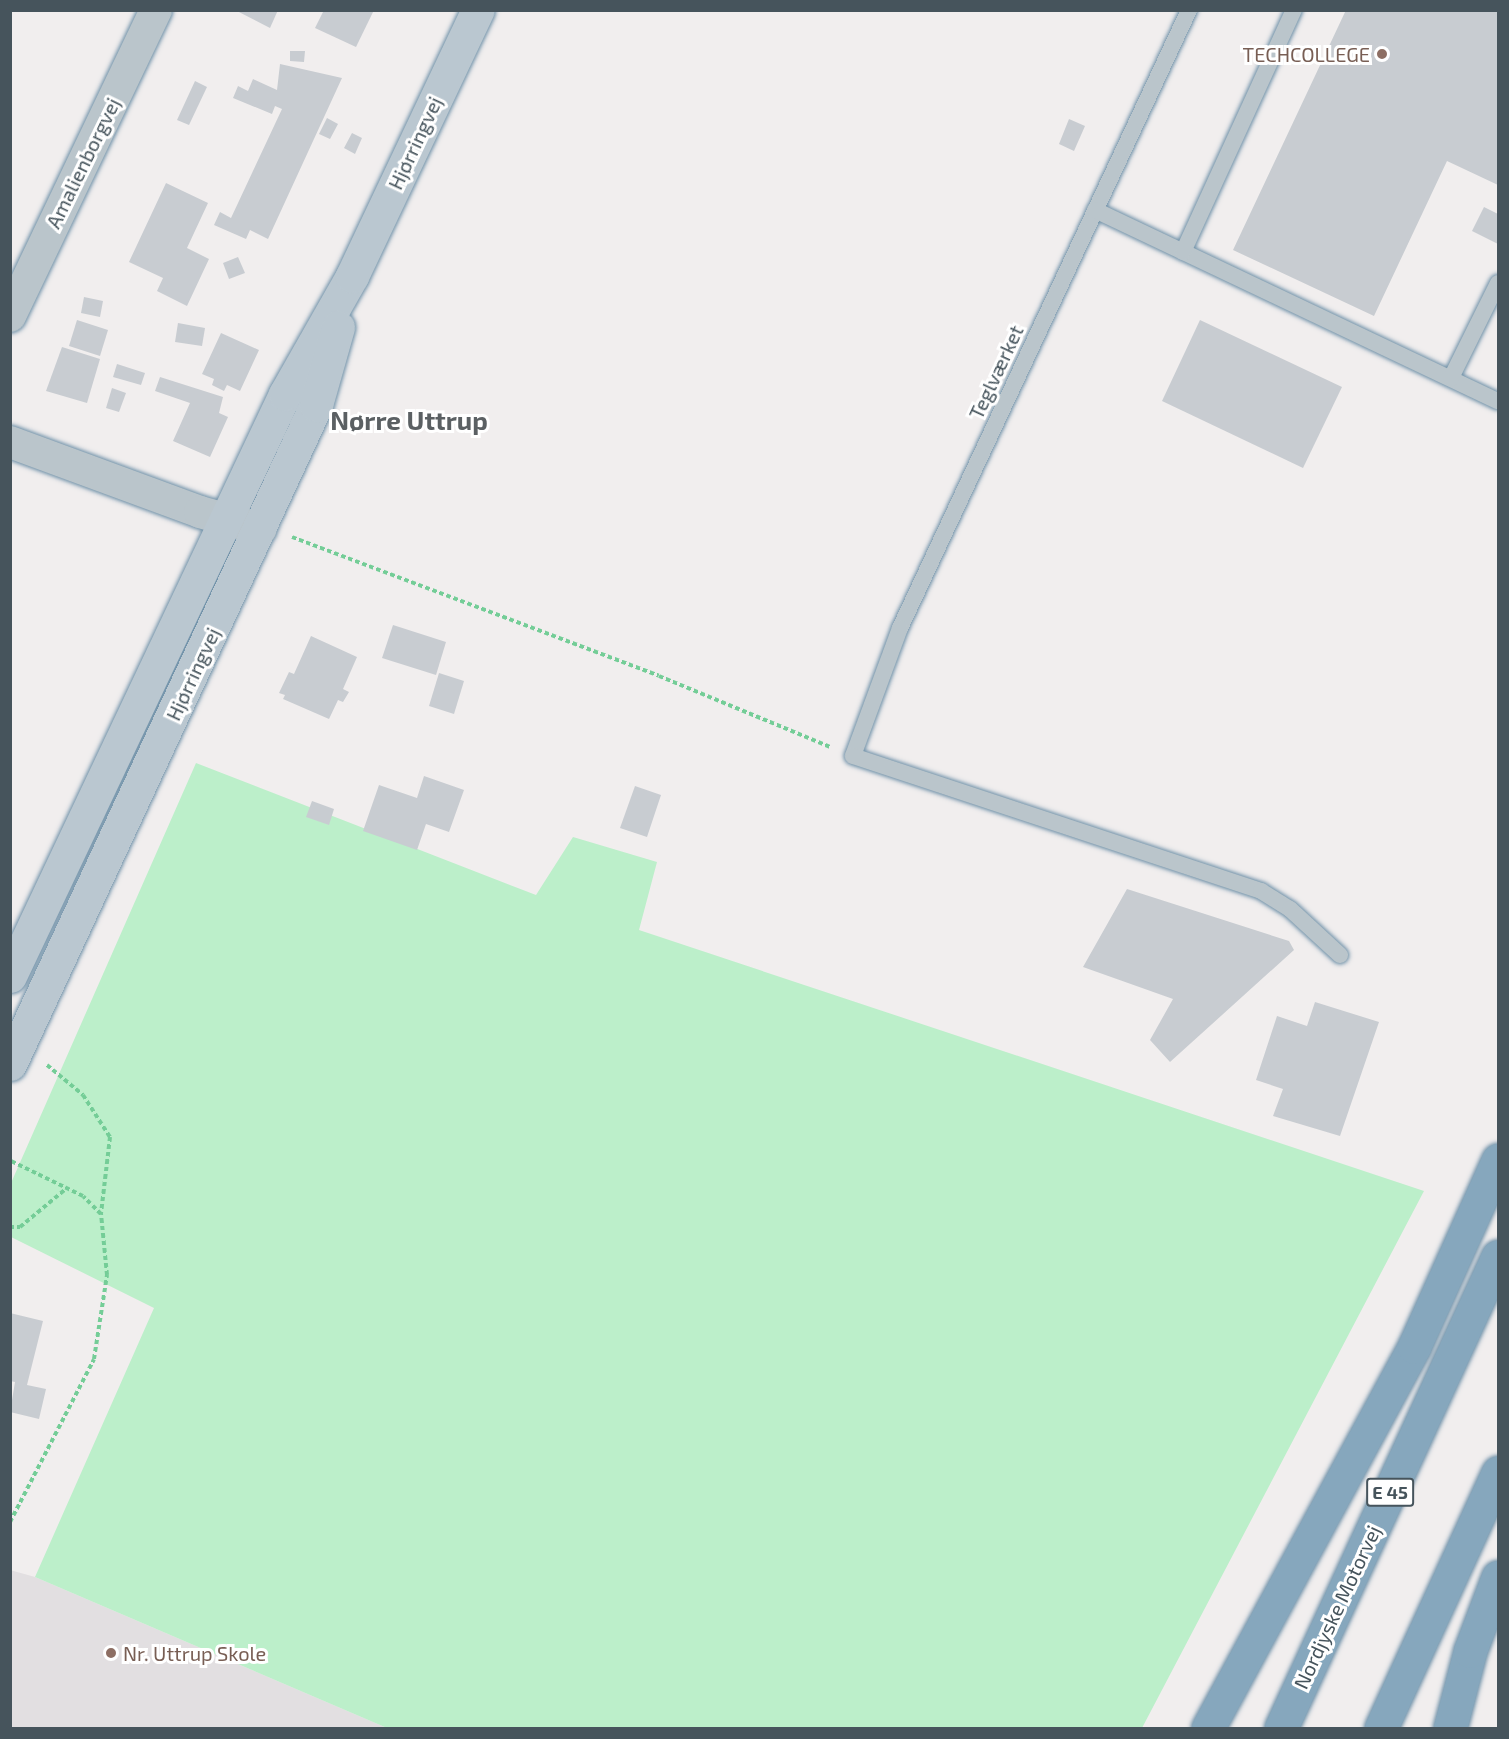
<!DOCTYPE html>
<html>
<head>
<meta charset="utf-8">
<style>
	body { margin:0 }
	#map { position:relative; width:1509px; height:1739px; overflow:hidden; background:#f1eeee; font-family:"Exo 2",sans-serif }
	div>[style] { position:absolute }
	.education>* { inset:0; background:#e2dfe1 }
	.green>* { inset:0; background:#bcefca }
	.building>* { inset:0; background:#c8ccd1 }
	.path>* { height:4px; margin-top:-2px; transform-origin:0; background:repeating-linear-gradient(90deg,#74cd97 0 4.5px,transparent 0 7.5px) }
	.roads { filter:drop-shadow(0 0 2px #7192a9) drop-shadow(0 0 2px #7192a9) }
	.service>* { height:16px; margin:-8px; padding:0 8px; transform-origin:8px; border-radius:8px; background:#bac5cb }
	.minor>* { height:32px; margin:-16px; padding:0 16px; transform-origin:16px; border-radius:16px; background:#bac5cb }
	.secondary>* { height:33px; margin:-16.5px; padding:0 16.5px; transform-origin:16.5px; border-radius:16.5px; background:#bac7d0 }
	.motorway>* { height:33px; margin:-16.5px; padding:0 16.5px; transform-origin:16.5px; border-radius:16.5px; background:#86a7bd }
	.dots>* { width:16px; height:16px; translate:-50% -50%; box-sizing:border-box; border:3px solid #fff; border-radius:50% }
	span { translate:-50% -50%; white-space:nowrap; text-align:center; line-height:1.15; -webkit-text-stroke:6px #fff; paint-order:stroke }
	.shield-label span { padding:2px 4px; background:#fff; border:2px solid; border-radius:4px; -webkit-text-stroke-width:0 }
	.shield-label { font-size:18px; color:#46545c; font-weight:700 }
	.education-label { font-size:20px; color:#785e54 }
	.right { translate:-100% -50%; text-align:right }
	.left { translate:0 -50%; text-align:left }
	.street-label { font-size:20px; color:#46545c }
	.district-label { font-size:26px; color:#5b6063; font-weight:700 }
	.frame { position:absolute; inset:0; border:12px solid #46545c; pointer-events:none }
</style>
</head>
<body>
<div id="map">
	<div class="education">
		<i style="clip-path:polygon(10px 1570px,35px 1577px,387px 1728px,11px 1728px)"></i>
	</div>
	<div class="green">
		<i style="clip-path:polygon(196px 763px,536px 895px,573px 837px,657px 862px,639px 930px,1424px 1191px,1142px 1728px,387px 1728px,35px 1577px,154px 1308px,11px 1237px,11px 1183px)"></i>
	</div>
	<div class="building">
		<i style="clip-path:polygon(235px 10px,278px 10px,270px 28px)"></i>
		<i style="clip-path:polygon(324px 10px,374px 10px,356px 47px,315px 28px)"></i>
		<i style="clip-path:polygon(1346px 10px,1498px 10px,1498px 185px,1447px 161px,1374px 316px,1233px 250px)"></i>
		<i style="clip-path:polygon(290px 51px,305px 51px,304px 62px,290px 61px)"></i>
		<i style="clip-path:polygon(280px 64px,342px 78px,268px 239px,250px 230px,246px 239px,214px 225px,220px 212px,231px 218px,282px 109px,275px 106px,272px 114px,233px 98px,238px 86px,248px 91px,253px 79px,277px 90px)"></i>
		<i style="clip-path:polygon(195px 81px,207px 87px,189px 125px,177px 120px)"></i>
		<i style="clip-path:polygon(327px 118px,338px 124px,330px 139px,319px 134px)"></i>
		<i style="clip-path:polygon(1069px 119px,1085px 126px,1074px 151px,1059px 144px)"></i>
		<i style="clip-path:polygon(352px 133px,362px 138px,355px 154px,344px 148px)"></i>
		<i style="clip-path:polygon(166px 183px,208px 203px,187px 248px,209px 259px,187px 306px,157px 291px,163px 278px,129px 262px)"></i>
		<i style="clip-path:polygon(1484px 207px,1498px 214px,1498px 244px,1472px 231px)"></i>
		<i style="clip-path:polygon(238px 257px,245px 273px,229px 279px,223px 263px)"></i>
		<i style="clip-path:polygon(84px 297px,103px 301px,100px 317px,81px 313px)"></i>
		<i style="clip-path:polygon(77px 320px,108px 330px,100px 356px,69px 346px)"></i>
		<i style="clip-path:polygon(1200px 320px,1342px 387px,1303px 468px,1162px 401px)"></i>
		<i style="clip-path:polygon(178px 323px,205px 328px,202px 346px,175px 342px)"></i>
		<i style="clip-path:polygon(221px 333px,259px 350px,240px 391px,227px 385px,224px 391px,212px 385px,214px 379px,202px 374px)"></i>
		<i style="clip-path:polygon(62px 347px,100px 359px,87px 403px,46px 391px)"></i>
		<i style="clip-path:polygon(117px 364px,145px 373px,141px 385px,113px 377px)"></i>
		<i style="clip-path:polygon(160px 377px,223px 397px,219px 413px,228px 417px,210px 457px,173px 441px,190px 403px,155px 391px)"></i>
		<i style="clip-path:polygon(112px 388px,126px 393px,119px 412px,106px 408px)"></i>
		<i style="clip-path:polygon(393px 625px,446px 642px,436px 675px,382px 658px)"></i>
		<i style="clip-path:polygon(311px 636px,357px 657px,343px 689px,349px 692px,343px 702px,338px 700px,329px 719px,283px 699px,285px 695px,279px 693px,289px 672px,294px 674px)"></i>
		<i style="clip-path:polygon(439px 673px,464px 681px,454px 714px,429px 706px)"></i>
		<i style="clip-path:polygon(424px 776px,464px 790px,449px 832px,426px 824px,417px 850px,363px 831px,379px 785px,417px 798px)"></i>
		<i style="clip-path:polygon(635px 786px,661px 795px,647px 837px,620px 828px)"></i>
		<i style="clip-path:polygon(312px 801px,334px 809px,329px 825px,306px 817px)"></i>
		<i style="clip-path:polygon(1127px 889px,1289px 941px,1294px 950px,1170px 1062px,1150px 1040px,1173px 999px,1083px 967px)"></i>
		<i style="clip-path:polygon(1315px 1002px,1379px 1022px,1340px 1136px,1273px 1116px,1283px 1089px,1256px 1080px,1277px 1016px,1307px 1026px)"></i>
		<i style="clip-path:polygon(10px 1313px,43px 1321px,27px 1385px,46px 1389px,39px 1419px,10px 1412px,15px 1382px,10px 1381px)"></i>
	</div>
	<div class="path">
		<i style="left:292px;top:537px;width:392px;rotate:20.7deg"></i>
		<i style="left:659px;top:676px;width:185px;rotate:22.5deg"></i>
		<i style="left:47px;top:1065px;width:47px;rotate:39.8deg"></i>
		<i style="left:83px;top:1095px;width:50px;rotate:57.3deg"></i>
		<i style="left:110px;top:1137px;width:78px;rotate:96.7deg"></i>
		<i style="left:10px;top:1227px;width:10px"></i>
		<i style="left:20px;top:1227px;width:61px;rotate:-39.7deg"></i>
		<i style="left:10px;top:1522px;width:183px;rotate:-62.7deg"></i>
		<i style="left:94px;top:1359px;width:85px;rotate:-81.2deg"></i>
		<i style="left:107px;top:1275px;width:61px;rotate:-95.6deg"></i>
		<i style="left:101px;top:1214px;width:25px;rotate:-135deg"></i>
		<i style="left:83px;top:1196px;width:80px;rotate:-154.1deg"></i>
	</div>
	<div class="roads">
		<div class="service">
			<i style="left:1189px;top:10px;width:682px;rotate:115.06deg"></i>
			<i style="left:900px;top:628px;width:136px;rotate:110.2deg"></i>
			<i style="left:853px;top:756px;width:430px;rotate:18.3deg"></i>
			<i style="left:1261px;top:891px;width:34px;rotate:32deg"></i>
			<i style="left:1290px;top:909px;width:68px;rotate:42.6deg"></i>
			<i style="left:1095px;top:210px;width:446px;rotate:25.4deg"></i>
			<i style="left:1183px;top:252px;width:266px;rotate:-65.4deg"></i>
			<i style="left:1451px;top:378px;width:106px;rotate:-63.7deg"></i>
		</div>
		<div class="minor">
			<i style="left:10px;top:316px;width:339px;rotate:-64.5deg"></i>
			<i style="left:10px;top:442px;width:202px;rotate:20.2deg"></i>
			<i style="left:200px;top:512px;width:63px;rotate:15.6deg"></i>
		</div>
		<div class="secondary">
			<i style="left:10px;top:976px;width:644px;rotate:-64.71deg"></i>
			<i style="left:285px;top:394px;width:136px;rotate:-60.4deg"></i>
			<i style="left:352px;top:276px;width:294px;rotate:-64.7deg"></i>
			<i style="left:10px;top:1064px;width:727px;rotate:-65.09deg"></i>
			<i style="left:316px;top:405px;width:81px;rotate:-74.2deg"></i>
		</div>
		<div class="motorway">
			<i style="left:1208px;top:1728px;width:433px;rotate:-61.6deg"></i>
			<i style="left:1414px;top:1347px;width:205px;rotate:-65.8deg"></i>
			<i style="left:1281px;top:1728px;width:519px;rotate:-65.31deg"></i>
			<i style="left:1381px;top:1728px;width:281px;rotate:-65.4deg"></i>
			<i style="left:1450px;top:1728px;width:80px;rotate:-75.4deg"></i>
			<i style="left:1470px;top:1651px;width:79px;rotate:-69.3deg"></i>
		</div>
	</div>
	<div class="dots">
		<i style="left:1382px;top:54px;background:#8d6e63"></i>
		<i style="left:111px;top:1653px;background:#8d6e63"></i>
	</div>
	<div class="shield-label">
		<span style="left:1390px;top:1492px">E 45</span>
	</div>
	<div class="education-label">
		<span class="right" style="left:1370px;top:54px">TECHCOLLEGE</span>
		<span class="left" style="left:123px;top:1653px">Nr. Uttrup Skole</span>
	</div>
	<div class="street-label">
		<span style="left:415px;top:143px;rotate:-65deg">Hjørringvej</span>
		<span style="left:83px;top:163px;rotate:-64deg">Amalienborgvej</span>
		<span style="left:996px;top:372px;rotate:-65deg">Teglværket</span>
		<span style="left:193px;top:674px;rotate:-65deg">Hjørringvej</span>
		<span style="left:1337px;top:1607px;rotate:-65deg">Nordjyske Motorvej</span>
	</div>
	<div class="district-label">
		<span style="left:409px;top:420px">Nørre Uttrup</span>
	</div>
	<div class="frame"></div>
</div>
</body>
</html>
